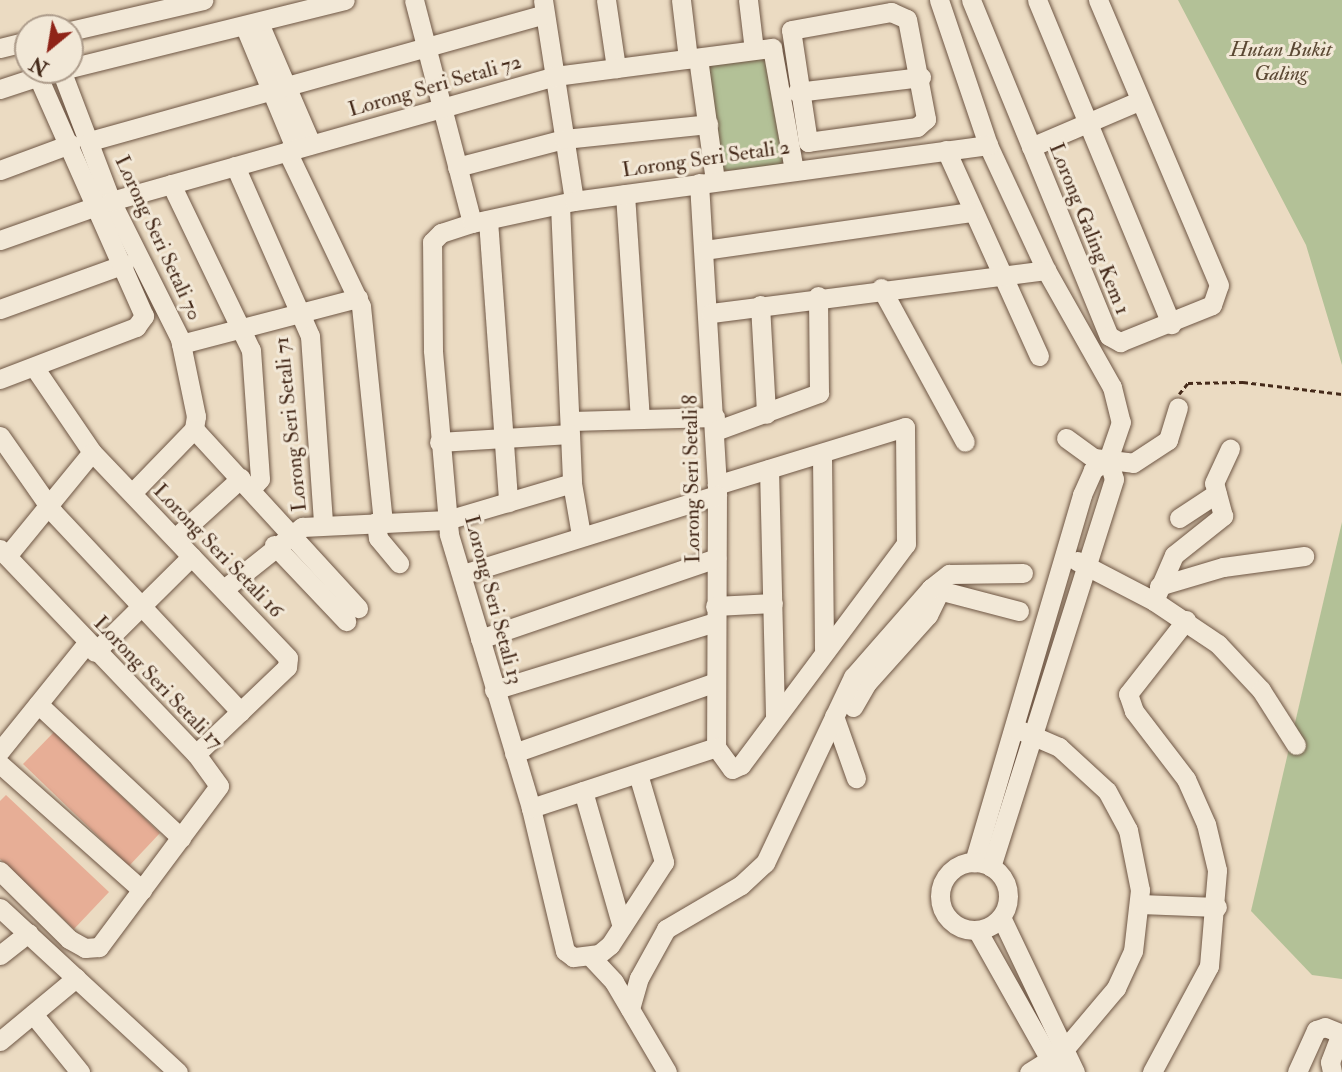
<!DOCTYPE html>
<html>
<head>
<meta charset="utf-8">
<style>
	body { margin:0 }
	#map { position:relative; width:1342px; height:1072px; overflow:hidden; background:#ebdbc2; font-family:"IM FELL Double Pica",serif }
	div>[style] { position:absolute }
	.green>* { inset:0; background:#b3c197 }
	.building>* { inset:0; background:#e7ae96 }
	.path>* { height:2.5px; margin-top:-1.25px; transform-origin:0; background:repeating-linear-gradient(90deg,#452a1a 0 5px,transparent 0 8.5px) }
	.roads { filter:drop-shadow(0 0 2px #6e5644) drop-shadow(0 0 2px #6e5644) }
	.minor>* { height:19px; margin:-9.5px; padding:0 9.5px; transform-origin:9.5px; border-radius:9.5px; background:#f2e8d7 }
	.minor>.ring { margin:-9.5px; padding:0; box-sizing:content-box; background:none; border:19px solid #f2e8d7; border-radius:50% }
	span { translate:-50% -50%; white-space:nowrap; text-align:center; line-height:1.15; -webkit-text-stroke:6px #f2e8d7; paint-order:stroke }
	.park-label { font-size:21px; color:#5b4833; font-style:italic }
	.street-label { font-size:21px; color:#452a1a }
	.north { position:absolute; left:14px; top:14px; width:70px; height:70px; box-sizing:border-box; background:#f2e8d7; border:2px solid #ad9c8b; border-radius:50%; rotate:210deg; font-size:19px; font-weight:700; line-height:28px; text-align:center; color:#452a1a }
	.north::after { content:''; display:block; margin:auto; width:24px; height:32px; background:#8f2418; clip-path:polygon(50% 0,100% 100%,50% 72%,0 100%) }
</style>
</head>
<body>
<div id="map">
	<div class="green">
		<i style="clip-path:polygon(1178px 0,1342px 0,1342px 365px,1306px 245px)"></i>
		<i style="clip-path:polygon(773px 54px,794px 167px,718px 171px,704px 63px)"></i>
		<i style="clip-path:polygon(1342px 522px,1342px 979px,1312px 975px,1251px 911px)"></i>
	</div>
	<div class="building">
		<i style="clip-path:polygon(54px 732px,160px 833px,129px 866px,23px 764px)"></i>
		<i style="clip-path:polygon(6px 795px,109px 892px,74px 929px,0 859px,0 801px)"></i>
	</div>
	<div class="path">
		<i style="left:1179px;top:394px;width:14px;rotate:-51deg"></i>
		<i style="left:1188px;top:383px;width:55px;rotate:-1deg"></i>
		<i style="left:1243px;top:382px;width:100px;rotate:6.9deg"></i>
	</div>
	<div class="roads">
		<div class="minor">
			<i style="left:414px;top:0;width:230px;rotate:75.4deg"></i>
			<i style="left:543px;top:0;width:203px;rotate:81.2deg"></i>
			<i style="left:606px;top:0;width:69px;rotate:81.6deg"></i>
			<i style="left:681px;top:0;width:59px;rotate:83.2deg"></i>
			<i style="left:748px;top:0;width:50px;rotate:83.2deg"></i>
			<i style="left:939px;top:0;width:153px;rotate:71.3deg"></i>
			<i style="left:988px;top:145px;width:138px;rotate:65.1deg"></i>
			<i style="left:1046px;top:270px;width:134px;rotate:60.6deg"></i>
			<i style="left:1112px;top:387px;width:36px;rotate:76deg"></i>
			<i style="left:1121px;top:422px;width:39px;rotate:109deg"></i>
			<i style="left:1108px;top:459px;width:19px;rotate:144deg"></i>
			<i style="left:1093px;top:470px;width:27px;rotate:114deg"></i>
			<i style="left:1082px;top:495px;width:383px;rotate:106.4deg"></i>
			<i style="left:971px;top:0;width:363px;rotate:67.7deg"></i>
			<i style="left:1109px;top:336px;width:13px;rotate:29deg"></i>
			<i style="left:1120px;top:342px;width:99px;rotate:-21.9deg"></i>
			<i style="left:1212px;top:305px;width:21px;rotate:-71deg"></i>
			<i style="left:1219px;top:285px;width:310px;rotate:-113deg"></i>
			<i style="left:1037px;top:0;width:351px;rotate:67.5deg"></i>
			<i style="left:891px;top:12px;width:17px;rotate:24deg"></i>
			<i style="left:907px;top:19px;width:102px;rotate:79.2deg"></i>
			<i style="left:926px;top:119px;width:12px;rotate:138deg"></i>
			<i style="left:917px;top:127px;width:110px;rotate:172.2deg"></i>
			<i style="left:808px;top:142px;width:113px;rotate:-98.6deg"></i>
			<i style="left:791px;top:30px;width:102px;rotate:-10.2deg"></i>
			<i style="left:259px;top:23px;width:132px;rotate:66.7deg"></i>
			<i style="left:245px;top:27px;width:131px;rotate:67.5deg"></i>
			<i style="left:70px;top:31px;width:137px;rotate:-13.1deg"></i>
			<i style="left:0;top:48px;width:29px;rotate:-14deg"></i>
			<i style="left:698px;top:58px;width:124px;rotate:82.1deg"></i>
			<i style="left:70px;top:68px;width:283px;rotate:-13.9deg"></i>
			<i style="left:61px;top:70px;width:140px;rotate:69.1deg"></i>
			<i style="left:111px;top:201px;width:154px;rotate:63.4deg"></i>
			<i style="left:180px;top:339px;width:79px;rotate:78.3deg"></i>
			<i style="left:196px;top:416px;width:13px;rotate:99deg"></i>
			<i style="left:0;top:89px;width:52px;rotate:-18.1deg"></i>
			<i style="left:797px;top:92px;width:125px;rotate:-6.9deg"></i>
			<i style="left:90px;top:141px;width:472px;rotate:-15.6deg"></i>
			<i style="left:1031px;top:147px;width:117px;rotate:-23.1deg"></i>
			<i style="left:946px;top:150px;width:226px;rotate:65.7deg"></i>
			<i style="left:287px;top:151px;width:172px;rotate:64.5deg"></i>
			<i style="left:361px;top:306px;width:217px;rotate:84.2deg"></i>
			<i style="left:235px;top:166px;width:186px;rotate:66.2deg"></i>
			<i style="left:310px;top:336px;width:188px;rotate:86deg"></i>
			<i style="left:457px;top:167px;width:111px;rotate:-14.7deg"></i>
			<i style="left:564px;top:139px;width:145px;rotate:-5.9deg"></i>
			<i style="left:0;top:170px;width:75px;rotate:-20.4deg"></i>
			<i style="left:699px;top:183px;width:303px;rotate:86.6deg"></i>
			<i style="left:717px;top:485px;width:262px;rotate:90.2deg"></i>
			<i style="left:716px;top:747px;width:27px;rotate:54deg"></i>
			<i style="left:732px;top:769px;width:10px;rotate:-24deg"></i>
			<i style="left:741px;top:765px;width:276px;rotate:-53.3deg"></i>
			<i style="left:906px;top:544px;width:117px;rotate:-90.5deg"></i>
			<i style="left:905px;top:427px;width:197px;rotate:162.9deg"></i>
			<i style="left:171px;top:184px;width:184px;rotate:64.3deg"></i>
			<i style="left:251px;top:350px;width:129px;rotate:86deg"></i>
			<i style="left:260px;top:479px;width:13px;rotate:132deg"></i>
			<i style="left:625px;top:194px;width:225px;rotate:86.2deg"></i>
			<i style="left:560px;top:205px;width:278px;rotate:87.5deg"></i>
			<i style="left:572px;top:483px;width:53px;rotate:80.2deg"></i>
			<i style="left:488px;top:220px;width:283px;rotate:85.9deg"></i>
			<i style="left:0;top:240px;width:118px;rotate:-19.4deg"></i>
			<i style="left:111px;top:201px;width:461px;rotate:-15.7deg"></i>
			<i style="left:555px;top:76px;width:219px;rotate:-7.4deg"></i>
			<i style="left:772px;top:48px;width:124px;rotate:79.8deg"></i>
			<i style="left:704px;top:250px;width:269px;rotate:-8.1deg"></i>
			<i style="left:881px;top:288px;width:175px;rotate:61.4deg"></i>
			<i style="left:760px;top:305px;width:109px;rotate:86.8deg"></i>
			<i style="left:0;top:309px;width:132px;rotate:-19.9deg"></i>
			<i style="left:711px;top:313px;width:338px;rotate:-7.3deg"></i>
			<i style="left:181px;top:344px;width:183px;rotate:-14.6deg"></i>
			<i style="left:34px;top:367px;width:103px;rotate:55.7deg"></i>
			<i style="left:92px;top:452px;width:284px;rotate:46.4deg"></i>
			<i style="left:288px;top:658px;width:9px;rotate:96deg"></i>
			<i style="left:287px;top:667px;width:126px;rotate:136.3deg"></i>
			<i style="left:0;top:379px;width:146px;rotate:-20.9deg"></i>
			<i style="left:136px;top:327px;width:14px;rotate:-54deg"></i>
			<i style="left:144px;top:316px;width:269px;rotate:-113.9deg"></i>
			<i style="left:571px;top:421px;width:144px;rotate:-1.6deg"></i>
			<i style="left:194px;top:429px;width:243px;rotate:47.5deg"></i>
			<i style="left:715px;top:431px;width:111px;rotate:-20.1deg"></i>
			<i style="left:819px;top:393px;width:97px;rotate:-90.6deg"></i>
			<i style="left:0;top:436px;width:93px;rotate:55.1deg"></i>
			<i style="left:53px;top:512px;width:274px;rotate:46.8deg"></i>
			<i style="left:1066px;top:438px;width:34px;rotate:36deg"></i>
			<i style="left:1094px;top:458px;width:39px;rotate:7deg"></i>
			<i style="left:1133px;top:463px;width:42px;rotate:-33.3deg"></i>
			<i style="left:1168px;top:440px;width:34px;rotate:-73deg"></i>
			<i style="left:439px;top:442px;width:131px;rotate:-3.5deg"></i>
			<i style="left:822px;top:456px;width:194px;rotate:89.4deg"></i>
			<i style="left:769px;top:469px;width:249px;rotate:88.6deg"></i>
			<i style="left:132px;top:493px;width:89px;rotate:-45.9deg"></i>
			<i style="left:1179px;top:518px;width:45px;rotate:-33.3deg"></i>
			<i style="left:376px;top:522px;width:16px;rotate:83deg"></i>
			<i style="left:378px;top:538px;width:33px;rotate:50deg"></i>
			<i style="left:175px;top:538px;width:89px;rotate:-42.3deg"></i>
			<i style="left:274px;top:545px;width:105px;rotate:46.5deg"></i>
			<i style="left:0;top:549px;width:284px;rotate:46.3deg"></i>
			<i style="left:196px;top:754px;width:39px;rotate:54deg"></i>
			<i style="left:219px;top:786px;width:201px;rotate:126.7deg"></i>
			<i style="left:99px;top:947px;width:14px;rotate:176deg"></i>
			<i style="left:85px;top:948px;width:18px;rotate:-151deg"></i>
			<i style="left:69px;top:939px;width:97px;rotate:-135.4deg"></i>
			<i style="left:7px;top:556px;width:134px;rotate:-50.7deg"></i>
			<i style="left:1077px;top:561px;width:87px;rotate:27.5deg"></i>
			<i style="left:1154px;top:601px;width:77px;rotate:33.9deg"></i>
			<i style="left:1218px;top:644px;width:63px;rotate:46.9deg"></i>
			<i style="left:1261px;top:690px;width:65px;rotate:57.5deg"></i>
			<i style="left:463px;top:574px;width:266px;rotate:-17.3deg"></i>
			<i style="left:1159px;top:586px;width:67px;rotate:-16.5deg"></i>
			<i style="left:1223px;top:567px;width:82px;rotate:-7.7deg"></i>
			<i style="left:931px;top:588px;width:91px;rotate:14.6deg"></i>
			<i style="left:224px;top:589px;width:100px;rotate:-38.5deg"></i>
			<i style="left:302px;top:527px;width:145px;rotate:-2.8deg"></i>
			<i style="left:447px;top:520px;width:130px;rotate:-16.5deg"></i>
			<i style="left:1154px;top:601px;width:50px;rotate:-66.5deg"></i>
			<i style="left:1174px;top:555px;width:63px;rotate:-38.5deg"></i>
			<i style="left:1223px;top:516px;width:34px;rotate:-105deg"></i>
			<i style="left:1214px;top:483px;width:38px;rotate:-65deg"></i>
			<i style="left:715px;top:606px;width:58px;rotate:-3deg"></i>
			<i style="left:480px;top:639px;width:250px;rotate:-18.9deg"></i>
			<i style="left:95px;top:652px;width:136px;rotate:-44.7deg"></i>
			<i style="left:494px;top:690px;width:231px;rotate:-17.1deg"></i>
			<i style="left:38px;top:704px;width:196px;rotate:43.1deg"></i>
			<i style="left:853px;top:707px;width:28px;rotate:-60deg"></i>
			<i style="left:867px;top:683px;width:91px;rotate:-48.1deg"></i>
			<i style="left:928px;top:615px;width:25px;rotate:-64deg"></i>
			<i style="left:834px;top:716px;width:66px;rotate:70.5deg"></i>
			<i style="left:1015px;top:728px;width:48px;rotate:23.4deg"></i>
			<i style="left:1059px;top:747px;width:65px;rotate:42.5deg"></i>
			<i style="left:1107px;top:791px;width:44px;rotate:61.7deg"></i>
			<i style="left:1128px;top:830px;width:61px;rotate:78.7deg"></i>
			<i style="left:1140px;top:890px;width:61px;rotate:96.5deg"></i>
			<i style="left:1133px;top:951px;width:41px;rotate:114.7deg"></i>
			<i style="left:1116px;top:988px;width:82px;rotate:130.1deg"></i>
			<i style="left:1063px;top:1051px;width:40px;rotate:148deg"></i>
			<i style="left:0;top:751px;width:139px;rotate:-51.1deg"></i>
			<i style="left:514px;top:753px;width:214px;rotate:-19.4deg"></i>
			<i style="left:0;top:764px;width:190px;rotate:41.6deg"></i>
			<i style="left:638px;top:774px;width:92px;rotate:73.5deg"></i>
			<i style="left:664px;top:862px;width:99px;rotate:123deg"></i>
			<i style="left:610px;top:945px;width:14px;rotate:141deg"></i>
			<i style="left:599px;top:954px;width:26px;rotate:173deg"></i>
			<i style="left:573px;top:957px;width:10px;rotate:-143deg"></i>
			<i style="left:565px;top:951px;width:147px;rotate:-103.4deg"></i>
			<i style="left:531px;top:808px;width:286px;rotate:-106.7deg"></i>
			<i style="left:449px;top:534px;width:185px;rotate:-95deg"></i>
			<i style="left:433px;top:350px;width:108px;rotate:-90.5deg"></i>
			<i style="left:432px;top:242px;width:13px;rotate:-45deg"></i>
			<i style="left:441px;top:233px;width:33px;rotate:-18deg"></i>
			<i style="left:472px;top:223px;width:104px;rotate:-12.2deg"></i>
			<i style="left:574px;top:201px;width:418px;rotate:-7.7deg"></i>
			<i style="left:583px;top:791px;width:141px;rotate:74deg"></i>
			<i style="left:531px;top:808px;width:195px;rotate:-18.2deg"></i>
			<i class="ring" style="left:940px;top:862px;width:49px;height:49px"></i>
			<i style="left:991px;top:867px;width:407px;rotate:-72.4deg"></i>
			<i style="left:1114px;top:479px;width:21px;rotate:-107deg"></i>
			<i style="left:1140px;top:904px;width:77px;rotate:2.2deg"></i>
			<i style="left:0;top:908px;width:242px;rotate:42.7deg"></i>
			<i style="left:1001px;top:917px;width:172px;rotate:64.5deg"></i>
			<i style="left:977px;top:930px;width:163px;rotate:60.6deg"></i>
			<i style="left:0;top:955px;width:36px;rotate:-38deg"></i>
			<i style="left:590px;top:956px;width:35px;rotate:47deg"></i>
			<i style="left:614px;top:982px;width:104px;rotate:59.5deg"></i>
			<i style="left:630px;top:1009px;width:32px;rotate:-74deg"></i>
			<i style="left:639px;top:978px;width:56px;rotate:-61.1deg"></i>
			<i style="left:666px;top:929px;width:87px;rotate:-30.4deg"></i>
			<i style="left:741px;top:885px;width:33px;rotate:-43deg"></i>
			<i style="left:765px;top:863px;width:206px;rotate:-64.7deg"></i>
			<i style="left:853px;top:677px;width:118px;rotate:-48.8deg"></i>
			<i style="left:931px;top:588px;width:23px;rotate:-38deg"></i>
			<i style="left:949px;top:574px;width:74px;rotate:-0.8deg"></i>
			<i style="left:33px;top:1014px;width:75px;rotate:51deg"></i>
			<i style="left:0;top:1041px;width:99px;rotate:-39.7deg"></i>
			<i style="left:1152px;top:1072px;width:120px;rotate:-61.7deg"></i>
			<i style="left:1209px;top:966px;width:96px;rotate:-85.2deg"></i>
			<i style="left:1217px;top:870px;width:47px;rotate:-103.4deg"></i>
			<i style="left:1206px;top:824px;width:49px;rotate:-114deg"></i>
			<i style="left:1186px;top:779px;width:86px;rotate:-127.4deg"></i>
			<i style="left:1134px;top:711px;width:18px;rotate:-109deg"></i>
			<i style="left:1128px;top:694px;width:94px;rotate:-51.9deg"></i>
			<i style="left:1297px;top:1072px;width:46px;rotate:-65.7deg"></i>
			<i style="left:1316px;top:1030px;width:9px;rotate:-18deg"></i>
			<i style="left:1325px;top:1027px;width:18px;rotate:22deg"></i>
			<i style="left:1332px;top:1072px;width:10px;rotate:-101deg"></i>
			<i style="left:1330px;top:1062px;width:30px;rotate:-69deg"></i>
		</div>
	</div>
	<div class="park-label">
		<span style="left:1281px;top:62px">Hutan Bukit<br>Galing</span>
	</div>
	<div class="street-label">
		<span style="left:435px;top:86px;rotate:-16deg">Lorong Seri Setali 72</span>
		<span style="left:706px;top:159px;rotate:-8deg">Lorong Seri Setali 2</span>
		<span style="left:1089px;top:229px;rotate:68deg">Lorong Galing Kem 1</span>
		<span style="left:158px;top:238px;rotate:65deg">Lorong Seri Setali 70</span>
		<span style="left:291px;top:424px;rotate:-96deg">Lorong Seri Setali 71</span>
		<span style="left:692px;top:479px;rotate:-91deg">Lorong Seri Setali 8</span>
		<span style="left:218px;top:551px;rotate:46deg">Lorong Seri Setali 16</span>
		<span style="left:493px;top:600px;rotate:75deg">Lorong Seri Setali 13</span>
		<span style="left:158px;top:683px;rotate:46deg">Lorong Seri Setali 17</span>
	</div>
	<div class="north">N</div>
</div>
</body>
</html>
